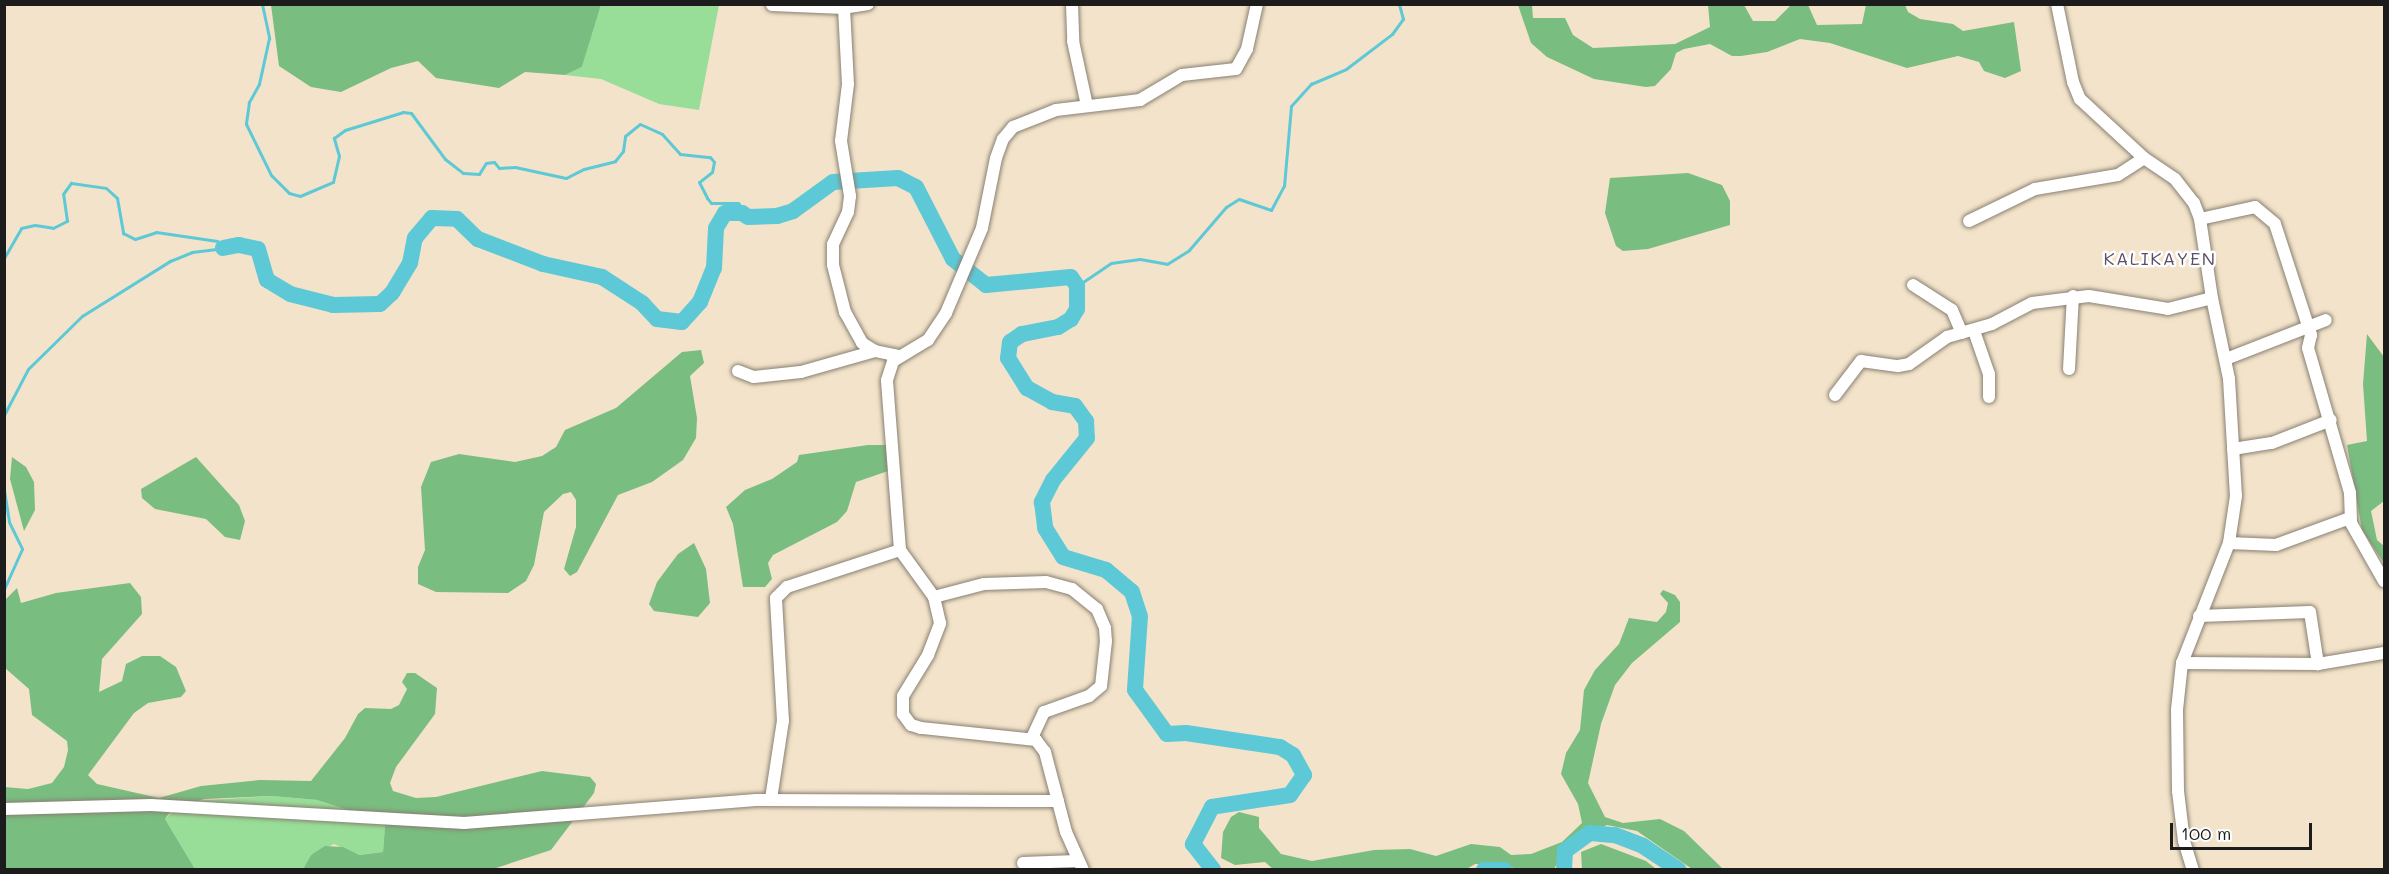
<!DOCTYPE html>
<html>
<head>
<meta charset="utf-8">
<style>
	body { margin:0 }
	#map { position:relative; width:2389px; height:874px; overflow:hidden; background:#f3e3ca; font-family:Mali,sans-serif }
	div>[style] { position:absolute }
	.green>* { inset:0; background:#98de98 }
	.forest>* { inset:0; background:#7abd80 }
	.stream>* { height:3px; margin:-1.5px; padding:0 1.5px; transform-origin:1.5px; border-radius:1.5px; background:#5ec9d6 }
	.river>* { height:16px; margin:-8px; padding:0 8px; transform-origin:8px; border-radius:8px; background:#5ec9d6 }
	.roads { filter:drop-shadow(0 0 2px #888073) drop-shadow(0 0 2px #888073) }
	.minor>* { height:12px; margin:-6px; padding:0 6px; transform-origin:6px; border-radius:6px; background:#fff }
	span { translate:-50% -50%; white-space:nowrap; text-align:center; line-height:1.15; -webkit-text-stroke:5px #fff; paint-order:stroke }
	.quarter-label { font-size:18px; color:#5b4e67; letter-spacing:1.5px }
	.frame { position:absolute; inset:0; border:6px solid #1c1c1c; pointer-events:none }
	.scale { position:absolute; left:2170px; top:823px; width:142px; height:27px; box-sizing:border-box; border:3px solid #1c1c1c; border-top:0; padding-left:8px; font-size:18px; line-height:21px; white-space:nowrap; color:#1c1c1c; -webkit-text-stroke:4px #fff; paint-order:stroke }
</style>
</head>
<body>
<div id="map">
	<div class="green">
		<i style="clip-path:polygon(601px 5px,719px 5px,699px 110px,659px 104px,601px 79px,565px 75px,582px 67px)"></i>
		<i style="clip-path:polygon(272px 796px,317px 800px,379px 820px,385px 826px,383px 852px,358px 855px,334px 844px,311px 855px,303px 869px,195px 869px,165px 819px,178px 807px,195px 801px)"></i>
	</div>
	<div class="forest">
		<i style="clip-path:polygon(601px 5px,582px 67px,565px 75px,525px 72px,499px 88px,436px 78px,418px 61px,391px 68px,341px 92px,311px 87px,279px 66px,271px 5px)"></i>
		<i style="clip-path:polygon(1518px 5px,1532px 5px,1533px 18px,1565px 18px,1573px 35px,1593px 48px,1675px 44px,1710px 27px,1708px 5px,1744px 5px,1753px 21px,1775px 21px,1791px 5px,1808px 5px,1817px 25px,1862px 24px,1866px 5px,1905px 5px,1908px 12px,1920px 19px,1953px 24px,1963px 31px,2014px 22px,2021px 71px,2005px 78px,1984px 71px,1979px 62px,1958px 56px,1907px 68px,1830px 43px,1800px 39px,1767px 52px,1741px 56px,1732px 56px,1710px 44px,1684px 49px,1676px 53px,1671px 69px,1655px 86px,1646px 87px,1594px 79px,1547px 57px,1531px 43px)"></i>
		<i style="clip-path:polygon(1688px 173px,1722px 185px,1730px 201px,1730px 225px,1648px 249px,1623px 251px,1616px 246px,1605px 213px,1610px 178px)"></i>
		<i style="clip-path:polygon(2367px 334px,2384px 357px,2384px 501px,2371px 511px,2377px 540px,2384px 546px,2384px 563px,2362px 530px,2347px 445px,2367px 441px,2363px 384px)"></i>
		<i style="clip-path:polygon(701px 350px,704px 363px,690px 376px,697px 418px,696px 438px,683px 460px,652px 482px,618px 495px,577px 572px,570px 576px,564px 569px,576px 527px,576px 500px,571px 492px,563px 494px,544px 512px,534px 565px,526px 581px,508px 593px,436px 592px,418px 584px,418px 567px,425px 550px,421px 487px,431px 462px,459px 454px,515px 462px,542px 456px,556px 447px,565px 430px,616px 408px,682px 352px)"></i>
		<i style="clip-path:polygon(868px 445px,886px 445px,891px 470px,856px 482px,847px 511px,837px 522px,773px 555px,768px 563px,772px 579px,765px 587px,743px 587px,733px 524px,726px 507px,745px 490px,772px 479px,797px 462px,799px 455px)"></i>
		<i style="clip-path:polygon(12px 457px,26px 467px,34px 482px,35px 510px,24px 531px,10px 479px)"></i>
		<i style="clip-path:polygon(196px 457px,239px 505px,245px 521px,240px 540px,225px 537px,206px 519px,155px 509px,142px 498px,141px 489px)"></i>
		<i style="clip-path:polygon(694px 543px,706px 569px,710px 603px,698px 617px,654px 611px,649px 604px,657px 582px,678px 554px)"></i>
		<i style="clip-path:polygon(130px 583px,141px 597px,142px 614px,102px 659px,99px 692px,122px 681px,126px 664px,142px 656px,160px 656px,176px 667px,186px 691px,181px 697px,148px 703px,134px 713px,88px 775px,97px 784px,159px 798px,201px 786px,260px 780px,311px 781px,345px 738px,358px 714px,365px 708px,391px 709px,399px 705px,407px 689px,402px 682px,407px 673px,415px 673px,437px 688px,435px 714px,396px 767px,390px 783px,393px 791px,416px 798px,436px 797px,542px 771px,590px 777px,596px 784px,594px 793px,551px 850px,490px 870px,303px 869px,311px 855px,325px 846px,343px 847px,359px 855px,383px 852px,385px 826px,379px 820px,317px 800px,272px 796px,204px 799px,170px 812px,165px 819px,195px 869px,5px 869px,4px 787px,28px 789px,52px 783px,64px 767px,68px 750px,67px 741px,32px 715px,29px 689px,5px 668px,5px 600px,17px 588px,21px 603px,56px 593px)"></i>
		<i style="clip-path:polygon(1663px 590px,1675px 595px,1680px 602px,1680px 622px,1632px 663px,1615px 685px,1601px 724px,1588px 783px,1605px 817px,1623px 823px,1660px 819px,1684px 831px,1723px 869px,1692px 869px,1637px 831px,1607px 825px,1570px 841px,1554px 869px,1517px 869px,1500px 864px,1475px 864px,1465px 870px,1274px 870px,1265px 862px,1235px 865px,1221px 858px,1223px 832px,1231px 817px,1239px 812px,1259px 817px,1259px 828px,1281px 854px,1312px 861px,1374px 850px,1410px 849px,1436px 856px,1471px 844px,1500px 847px,1511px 855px,1531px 854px,1562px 842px,1582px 823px,1578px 804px,1561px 774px,1566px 753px,1580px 730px,1584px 690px,1595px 670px,1619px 644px,1629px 618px,1657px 622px,1666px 612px,1668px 603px,1660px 594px)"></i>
		<i style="clip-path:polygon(1601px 844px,1646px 861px,1656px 869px,1582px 869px,1581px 852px)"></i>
	</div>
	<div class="stream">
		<i style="left:262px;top:4px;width:35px;rotate:78deg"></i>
		<i style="left:269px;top:38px;width:47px;rotate:102.3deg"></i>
		<i style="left:259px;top:84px;width:21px;rotate:119deg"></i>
		<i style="left:249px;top:102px;width:22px;rotate:98deg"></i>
		<i style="left:246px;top:124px;width:57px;rotate:63.9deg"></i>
		<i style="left:271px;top:175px;width:25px;rotate:45deg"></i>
		<i style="left:289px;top:193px;width:11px;rotate:15deg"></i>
		<i style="left:300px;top:196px;width:36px;rotate:-23deg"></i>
		<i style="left:333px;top:182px;width:27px;rotate:-77deg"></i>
		<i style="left:339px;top:156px;width:19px;rotate:-106deg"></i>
		<i style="left:334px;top:138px;width:14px;rotate:-36deg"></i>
		<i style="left:345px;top:130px;width:61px;rotate:-17.2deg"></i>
		<i style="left:403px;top:112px;width:8px;rotate:7deg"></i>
		<i style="left:411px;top:113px;width:57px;rotate:53.5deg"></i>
		<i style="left:445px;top:159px;width:23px;rotate:38deg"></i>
		<i style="left:463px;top:173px;width:16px;rotate:4deg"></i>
		<i style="left:479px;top:174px;width:13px;rotate:-58deg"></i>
		<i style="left:486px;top:163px;width:8px;rotate:-7deg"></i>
		<i style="left:494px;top:162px;width:8px;rotate:50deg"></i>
		<i style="left:499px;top:168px;width:16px;rotate:-4deg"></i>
		<i style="left:515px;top:167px;width:52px;rotate:12.2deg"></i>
		<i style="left:566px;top:178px;width:20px;rotate:-27deg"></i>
		<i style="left:584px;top:169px;width:32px;rotate:-14deg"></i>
		<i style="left:615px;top:161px;width:13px;rotate:-51deg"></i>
		<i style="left:623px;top:151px;width:15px;rotate:-82deg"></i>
		<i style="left:625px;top:136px;width:19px;rotate:-39deg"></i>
		<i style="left:640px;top:124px;width:24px;rotate:24deg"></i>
		<i style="left:662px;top:134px;width:27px;rotate:48deg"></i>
		<i style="left:680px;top:154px;width:30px;rotate:6deg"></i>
		<i style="left:710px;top:157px;width:6px;rotate:51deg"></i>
		<i style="left:714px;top:162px;width:10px;rotate:101deg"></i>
		<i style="left:712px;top:172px;width:16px;rotate:142deg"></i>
		<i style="left:699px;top:182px;width:18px;rotate:63deg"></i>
		<i style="left:707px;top:198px;width:6px;rotate:51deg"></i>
		<i style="left:711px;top:203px;width:27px"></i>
		<i style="left:738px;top:203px;width:17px;rotate:54deg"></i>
		<i style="left:4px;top:258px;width:34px;rotate:-60deg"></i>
		<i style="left:21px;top:228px;width:14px;rotate:-12deg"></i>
		<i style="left:35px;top:225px;width:18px;rotate:9deg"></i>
		<i style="left:53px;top:228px;width:16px;rotate:-27deg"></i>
		<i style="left:67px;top:221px;width:27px;rotate:-98deg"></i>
		<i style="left:63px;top:194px;width:14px;rotate:-54deg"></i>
		<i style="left:71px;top:183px;width:35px;rotate:8deg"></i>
		<i style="left:106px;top:188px;width:15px;rotate:42deg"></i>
		<i style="left:117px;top:198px;width:36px;rotate:80deg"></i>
		<i style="left:123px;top:233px;width:13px;rotate:27deg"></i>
		<i style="left:135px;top:239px;width:22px;rotate:-18deg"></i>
		<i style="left:156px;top:232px;width:62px;rotate:8.4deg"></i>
		<i style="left:217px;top:241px;width:9px;rotate:49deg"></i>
		<i style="left:1077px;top:286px;width:41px;rotate:-34.1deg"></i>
		<i style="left:1111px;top:263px;width:29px;rotate:-8deg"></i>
		<i style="left:1140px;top:259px;width:27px;rotate:10deg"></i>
		<i style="left:1167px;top:264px;width:26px;rotate:-32deg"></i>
		<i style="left:1189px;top:250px;width:57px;rotate:-49.3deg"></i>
		<i style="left:1226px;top:207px;width:15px;rotate:-32deg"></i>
		<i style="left:1239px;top:199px;width:34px;rotate:19deg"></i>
		<i style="left:1271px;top:210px;width:27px;rotate:-62deg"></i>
		<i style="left:1284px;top:186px;width:80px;rotate:-85deg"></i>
		<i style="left:1291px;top:106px;width:30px;rotate:-48deg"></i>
		<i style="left:1311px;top:84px;width:38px;rotate:-23deg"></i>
		<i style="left:1346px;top:69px;width:58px;rotate:-37.3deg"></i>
		<i style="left:1392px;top:34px;width:19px;rotate:-54deg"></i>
		<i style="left:1403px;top:19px;width:16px;rotate:-105deg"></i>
		<i style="left:4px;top:415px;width:52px;rotate:-62.4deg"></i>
		<i style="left:28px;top:369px;width:76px;rotate:-44.5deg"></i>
		<i style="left:82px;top:316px;width:104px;rotate:-32deg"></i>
		<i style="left:170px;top:261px;width:24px;rotate:-22deg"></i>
		<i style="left:192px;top:252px;width:31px;rotate:-7deg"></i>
		<i style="left:4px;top:490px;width:32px;rotate:81deg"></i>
		<i style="left:9px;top:522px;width:30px;rotate:64deg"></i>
		<i style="left:22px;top:549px;width:44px;rotate:114.2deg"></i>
	</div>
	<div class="river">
		<i style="left:223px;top:248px;width:16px;rotate:-11deg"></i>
		<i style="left:239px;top:245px;width:19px;rotate:12deg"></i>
		<i style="left:258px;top:249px;width:32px;rotate:74deg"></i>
		<i style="left:267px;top:280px;width:27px;rotate:31deg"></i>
		<i style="left:290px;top:294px;width:44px;rotate:14.3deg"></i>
		<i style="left:333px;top:305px;width:47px;rotate:-1.2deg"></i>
		<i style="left:380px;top:304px;width:16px;rotate:-43deg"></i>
		<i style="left:392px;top:293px;width:35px;rotate:-59deg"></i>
		<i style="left:410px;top:263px;width:25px;rotate:-79deg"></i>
		<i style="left:415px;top:238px;width:26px;rotate:-50deg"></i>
		<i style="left:432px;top:218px;width:25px;rotate:2deg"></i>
		<i style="left:457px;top:219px;width:29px;rotate:44deg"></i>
		<i style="left:478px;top:239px;width:70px;rotate:21deg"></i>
		<i style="left:543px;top:264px;width:60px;rotate:12.4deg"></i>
		<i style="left:602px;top:277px;width:48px;rotate:33deg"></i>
		<i style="left:642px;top:303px;width:22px;rotate:47deg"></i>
		<i style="left:657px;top:319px;width:25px;rotate:7deg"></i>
		<i style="left:682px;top:322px;width:27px;rotate:-48deg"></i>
		<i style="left:700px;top:302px;width:37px;rotate:-68deg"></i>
		<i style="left:714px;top:268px;width:40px;rotate:-87.1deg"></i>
		<i style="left:716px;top:228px;width:17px;rotate:-59deg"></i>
		<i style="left:725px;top:213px;width:17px"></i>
		<i style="left:742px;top:213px;width:7px;rotate:34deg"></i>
		<i style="left:748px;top:217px;width:29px;rotate:-2deg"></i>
		<i style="left:777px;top:216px;width:17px;rotate:-17deg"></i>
		<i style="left:793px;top:211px;width:49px;rotate:-35.9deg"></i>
		<i style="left:833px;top:182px;width:65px;rotate:-3.5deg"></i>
		<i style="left:898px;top:178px;width:20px;rotate:27deg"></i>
		<i style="left:916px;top:187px;width:81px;rotate:62.8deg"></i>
		<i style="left:953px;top:259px;width:42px;rotate:38.2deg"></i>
		<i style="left:986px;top:285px;width:85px;rotate:-5.4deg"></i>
		<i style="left:1071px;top:277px;width:11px;rotate:56deg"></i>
		<i style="left:1077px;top:286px;width:23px;rotate:90deg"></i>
		<i style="left:1077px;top:309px;width:12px;rotate:121deg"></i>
		<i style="left:1071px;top:319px;width:15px;rotate:148deg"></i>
		<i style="left:1058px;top:327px;width:37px;rotate:169deg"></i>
		<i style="left:1022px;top:334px;width:14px;rotate:146deg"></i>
		<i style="left:1010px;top:342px;width:16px;rotate:97deg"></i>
		<i style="left:1008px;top:358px;width:36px;rotate:58deg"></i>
		<i style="left:1027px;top:388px;width:29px;rotate:29deg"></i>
		<i style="left:1052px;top:402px;width:23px;rotate:10deg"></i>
		<i style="left:1075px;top:406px;width:19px;rotate:54deg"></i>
		<i style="left:1086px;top:421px;width:17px;rotate:87deg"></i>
		<i style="left:1087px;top:438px;width:54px;rotate:129deg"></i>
		<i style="left:1053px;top:480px;width:25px;rotate:117deg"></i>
		<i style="left:1042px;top:502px;width:26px;rotate:83deg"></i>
		<i style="left:1045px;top:528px;width:34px;rotate:58deg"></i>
		<i style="left:1063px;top:557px;width:45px;rotate:16.8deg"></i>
		<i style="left:1106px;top:570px;width:34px;rotate:40deg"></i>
		<i style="left:1132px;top:592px;width:25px;rotate:72deg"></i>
		<i style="left:1140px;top:616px;width:74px;rotate:93.9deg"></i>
		<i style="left:1135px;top:690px;width:54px;rotate:54deg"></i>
		<i style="left:1167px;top:734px;width:19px;rotate:-3deg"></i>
		<i style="left:1186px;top:733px;width:95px;rotate:8.5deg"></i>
		<i style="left:1280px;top:747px;width:15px;rotate:32deg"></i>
		<i style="left:1293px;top:755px;width:23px;rotate:61deg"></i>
		<i style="left:1304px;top:775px;width:24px;rotate:125deg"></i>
		<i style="left:1290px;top:795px;width:79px;rotate:171.3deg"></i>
		<i style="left:1212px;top:807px;width:42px;rotate:117.2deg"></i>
		<i style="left:1193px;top:844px;width:33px;rotate:52deg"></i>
		<i style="left:1484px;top:870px;width:20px"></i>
		<i style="left:1564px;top:870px;width:19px;rotate:-87deg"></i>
		<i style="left:1565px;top:851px;width:31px;rotate:-36deg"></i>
		<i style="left:1590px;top:833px;width:25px;rotate:5deg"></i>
		<i style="left:1615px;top:835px;width:30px;rotate:21deg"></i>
		<i style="left:1643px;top:846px;width:43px;rotate:33.7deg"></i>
	</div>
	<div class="roads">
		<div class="minor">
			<i style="left:868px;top:4px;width:24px;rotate:171deg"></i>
			<i style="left:844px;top:8px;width:76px;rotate:87deg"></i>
			<i style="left:848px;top:84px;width:57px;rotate:97deg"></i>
			<i style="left:841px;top:141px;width:56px;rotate:80.7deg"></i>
			<i style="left:850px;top:196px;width:16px;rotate:97deg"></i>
			<i style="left:848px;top:212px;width:35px;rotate:115deg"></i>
			<i style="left:833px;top:244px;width:21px;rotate:90deg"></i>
			<i style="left:833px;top:265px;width:49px;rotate:75.7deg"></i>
			<i style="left:845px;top:312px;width:35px;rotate:61deg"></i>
			<i style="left:862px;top:343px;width:15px;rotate:32deg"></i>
			<i style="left:875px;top:351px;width:24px;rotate:12deg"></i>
			<i style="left:1072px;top:4px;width:37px;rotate:88deg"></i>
			<i style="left:1073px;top:41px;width:66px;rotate:77.8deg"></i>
			<i style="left:2057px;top:4px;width:80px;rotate:78.4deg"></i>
			<i style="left:2073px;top:82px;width:18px;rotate:68deg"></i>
			<i style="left:2080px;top:99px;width:87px;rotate:42.7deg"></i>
			<i style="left:2144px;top:158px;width:37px;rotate:34deg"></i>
			<i style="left:2175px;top:179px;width:31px;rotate:52deg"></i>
			<i style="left:2194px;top:203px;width:17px;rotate:69deg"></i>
			<i style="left:2200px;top:219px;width:80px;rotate:81.4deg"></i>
			<i style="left:772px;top:5px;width:72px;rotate:2.4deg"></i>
			<i style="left:844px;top:8px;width:4px;rotate:-90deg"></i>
			<i style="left:2200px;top:219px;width:56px;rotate:-12.3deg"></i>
			<i style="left:2255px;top:207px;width:26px;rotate:40deg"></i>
			<i style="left:2275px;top:224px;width:117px;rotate:72deg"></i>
			<i style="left:2311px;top:335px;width:13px;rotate:103deg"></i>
			<i style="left:2308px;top:348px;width:151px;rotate:73.8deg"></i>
			<i style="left:2350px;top:493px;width:30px;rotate:88deg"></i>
			<i style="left:2351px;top:523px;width:67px;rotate:60.4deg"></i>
			<i style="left:1969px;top:221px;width:73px;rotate:-25.9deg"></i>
			<i style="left:2035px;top:189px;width:84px;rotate:-9.6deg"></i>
			<i style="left:2118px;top:175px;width:31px;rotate:-33deg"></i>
			<i style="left:1913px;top:285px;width:46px;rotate:32.7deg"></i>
			<i style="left:1952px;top:310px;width:25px;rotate:67deg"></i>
			<i style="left:1974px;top:331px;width:46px;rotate:70.8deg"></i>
			<i style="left:1989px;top:374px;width:23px;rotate:90deg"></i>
			<i style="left:2226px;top:359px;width:107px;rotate:-21.3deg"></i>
			<i style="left:2069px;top:369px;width:73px;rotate:-86.9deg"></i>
			<i style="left:738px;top:371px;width:17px;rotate:21deg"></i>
			<i style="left:754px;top:377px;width:47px;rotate:-6.1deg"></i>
			<i style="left:801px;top:372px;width:77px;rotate:-15.8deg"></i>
			<i style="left:1835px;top:395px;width:43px;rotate:-52.6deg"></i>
			<i style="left:1861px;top:361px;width:37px;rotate:8deg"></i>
			<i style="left:1898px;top:366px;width:11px;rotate:-10deg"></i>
			<i style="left:1909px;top:364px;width:47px;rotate:-35.4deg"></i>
			<i style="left:1947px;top:337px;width:47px;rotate:-16.1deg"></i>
			<i style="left:1992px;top:324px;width:45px;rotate:-27.7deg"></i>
			<i style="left:2032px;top:303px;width:57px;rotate:-7deg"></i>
			<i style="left:2089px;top:296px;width:80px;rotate:9.3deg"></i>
			<i style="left:2168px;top:309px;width:45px;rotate:-14deg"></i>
			<i style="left:2212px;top:298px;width:83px;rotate:78.1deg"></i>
			<i style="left:2229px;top:379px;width:117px;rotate:86.6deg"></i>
			<i style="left:2236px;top:496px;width:48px;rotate:98.5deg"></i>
			<i style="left:2229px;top:543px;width:129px;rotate:111.4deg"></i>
			<i style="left:2182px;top:663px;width:47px;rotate:96.1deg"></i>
			<i style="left:2177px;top:710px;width:81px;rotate:89.3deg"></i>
			<i style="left:2178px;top:791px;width:50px;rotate:83.2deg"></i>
			<i style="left:2184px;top:841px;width:30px;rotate:73deg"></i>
			<i style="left:2233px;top:449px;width:39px;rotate:-9deg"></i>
			<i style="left:2272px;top:443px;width:63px;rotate:-21.3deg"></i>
			<i style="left:2229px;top:543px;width:47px;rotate:2.4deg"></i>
			<i style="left:2276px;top:545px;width:79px;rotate:-20deg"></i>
			<i style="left:934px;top:597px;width:52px;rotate:-14.6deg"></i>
			<i style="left:984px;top:584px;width:62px;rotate:-1.8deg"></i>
			<i style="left:1046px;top:582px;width:27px;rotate:15deg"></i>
			<i style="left:1072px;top:589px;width:32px;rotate:39deg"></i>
			<i style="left:1097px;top:609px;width:21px;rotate:67deg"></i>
			<i style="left:1105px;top:628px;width:13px;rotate:86deg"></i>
			<i style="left:1106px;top:641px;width:45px;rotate:96.3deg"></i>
			<i style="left:1101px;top:686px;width:16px;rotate:140deg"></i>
			<i style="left:1089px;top:696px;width:48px;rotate:160.4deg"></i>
			<i style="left:1044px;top:712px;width:29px;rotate:115deg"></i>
			<i style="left:2199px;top:616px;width:111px;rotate:-2.1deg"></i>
			<i style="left:2310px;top:612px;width:53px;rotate:81.3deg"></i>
			<i style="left:2182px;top:663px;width:136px;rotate:0.4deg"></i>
			<i style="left:2318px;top:664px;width:67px;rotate:-9.5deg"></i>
			<i style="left:771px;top:799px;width:79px;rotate:-81.3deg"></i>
			<i style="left:783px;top:721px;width:123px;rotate:-93.3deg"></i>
			<i style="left:776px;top:598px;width:16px;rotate:-45deg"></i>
			<i style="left:787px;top:587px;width:119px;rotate:-18.1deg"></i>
			<i style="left:4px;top:809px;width:147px;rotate:-1.6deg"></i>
			<i style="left:151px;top:805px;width:314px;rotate:3.3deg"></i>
			<i style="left:464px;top:823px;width:293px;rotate:-4.5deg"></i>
			<i style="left:756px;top:800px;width:302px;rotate:0.2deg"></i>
			<i style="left:1023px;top:863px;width:53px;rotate:-2.2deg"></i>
			<i style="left:1083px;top:870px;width:42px;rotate:-114.1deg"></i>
			<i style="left:1066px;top:832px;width:83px;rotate:-104.7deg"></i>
			<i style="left:1045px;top:752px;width:15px;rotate:-127deg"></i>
			<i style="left:1036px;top:740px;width:116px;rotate:-174deg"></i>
			<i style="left:921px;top:728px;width:10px;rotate:-163deg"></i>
			<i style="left:911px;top:725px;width:14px;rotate:-126deg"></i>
			<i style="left:903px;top:714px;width:18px;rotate:-90deg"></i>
			<i style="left:903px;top:696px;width:48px;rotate:-58.6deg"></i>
			<i style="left:928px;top:655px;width:34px;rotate:-69deg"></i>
			<i style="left:940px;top:623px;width:27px;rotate:-103deg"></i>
			<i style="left:934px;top:597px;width:58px;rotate:-125.9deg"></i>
			<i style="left:900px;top:550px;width:170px;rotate:-94.4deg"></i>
			<i style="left:887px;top:380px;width:20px;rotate:-72deg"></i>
			<i style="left:893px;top:361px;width:41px;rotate:-31deg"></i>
			<i style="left:928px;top:340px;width:32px;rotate:-56deg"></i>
			<i style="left:946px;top:313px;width:92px;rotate:-67deg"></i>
			<i style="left:982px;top:228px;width:71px;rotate:-78.7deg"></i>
			<i style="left:996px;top:158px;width:20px;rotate:-70deg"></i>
			<i style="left:1003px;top:139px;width:16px;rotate:-50deg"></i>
			<i style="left:1013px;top:127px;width:46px;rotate:-21.6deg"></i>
			<i style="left:1056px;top:110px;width:85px;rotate:-6.8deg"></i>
			<i style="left:1140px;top:100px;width:49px;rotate:-30.8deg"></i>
			<i style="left:1182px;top:75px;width:54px;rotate:-6.3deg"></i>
			<i style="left:1236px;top:69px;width:23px;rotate:-61deg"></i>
			<i style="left:1247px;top:49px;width:46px;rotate:-77.5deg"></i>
		</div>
	</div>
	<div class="quarter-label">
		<span style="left:2160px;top:258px">KALIKAYEN</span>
	</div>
	<div class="frame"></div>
	<div class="scale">100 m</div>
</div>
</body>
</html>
